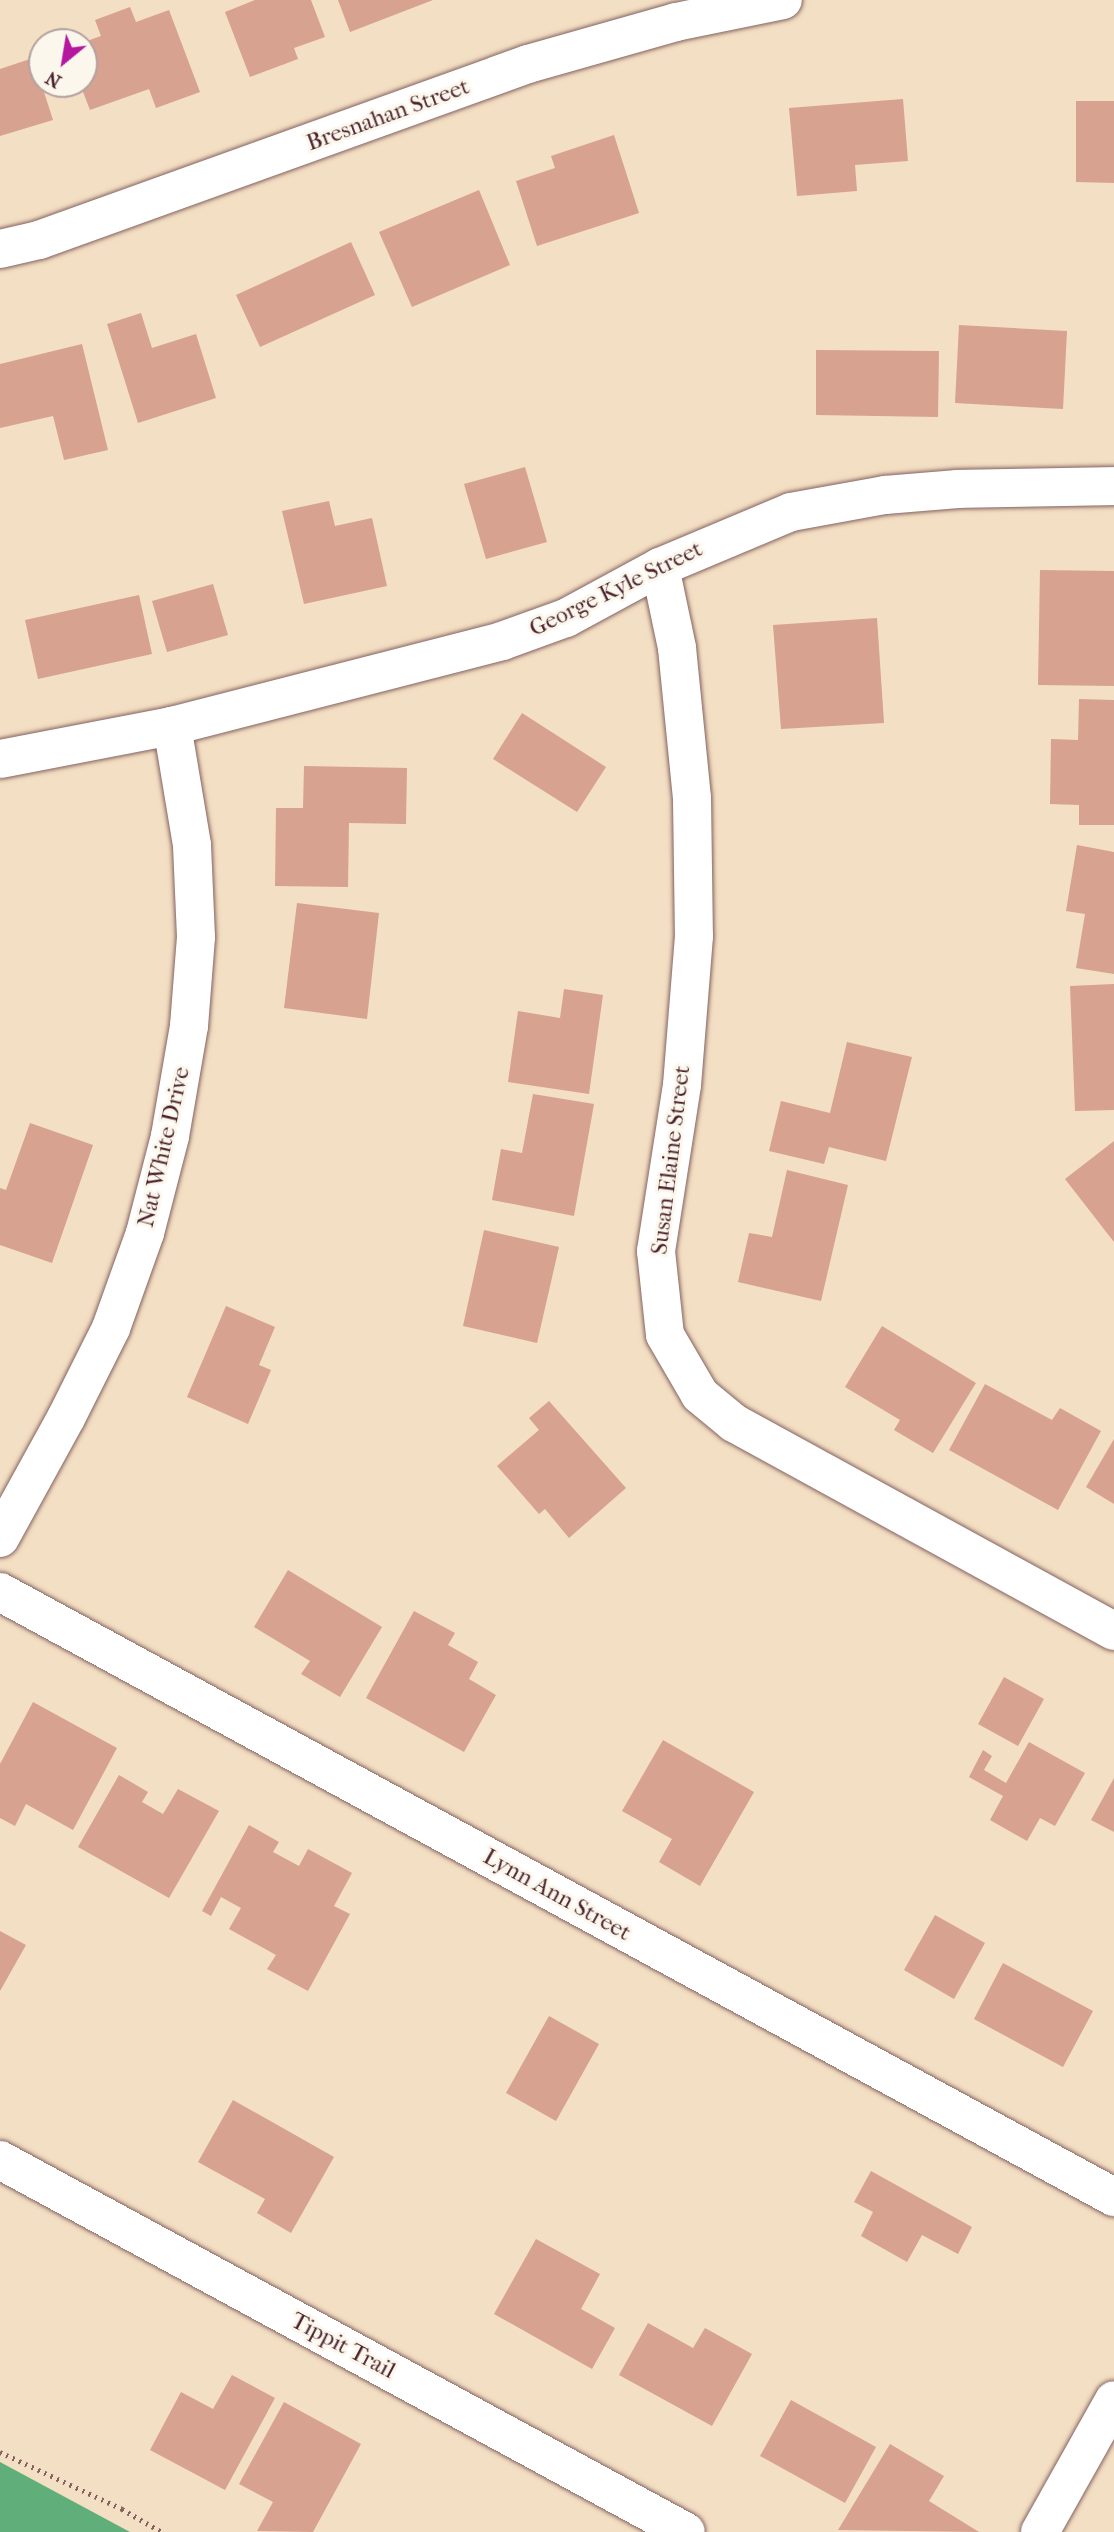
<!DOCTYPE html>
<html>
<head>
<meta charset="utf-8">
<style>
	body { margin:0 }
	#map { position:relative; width:1114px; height:2532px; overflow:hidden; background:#f3dfc3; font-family:"IM FELL French Canon",serif }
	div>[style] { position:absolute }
	.forest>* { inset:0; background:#60af7a }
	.building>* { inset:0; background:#d7a28f }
	.path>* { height:4.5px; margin-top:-2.25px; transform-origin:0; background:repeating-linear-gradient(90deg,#856260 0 2px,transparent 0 7px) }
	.roads { filter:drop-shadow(0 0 2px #856260) drop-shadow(0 0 2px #856260) }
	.street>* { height:38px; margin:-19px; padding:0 19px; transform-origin:19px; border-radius:19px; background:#fff }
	span { translate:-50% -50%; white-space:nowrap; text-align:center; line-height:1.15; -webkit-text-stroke:6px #fbf7ec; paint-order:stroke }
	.street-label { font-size:23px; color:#4a1f2b }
	.north { position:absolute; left:28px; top:28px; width:70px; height:70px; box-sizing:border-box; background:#fbf7ec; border:2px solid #b4a19f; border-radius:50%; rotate:210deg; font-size:19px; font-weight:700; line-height:28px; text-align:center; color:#4a1f2b }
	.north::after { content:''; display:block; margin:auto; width:24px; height:32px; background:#b5179e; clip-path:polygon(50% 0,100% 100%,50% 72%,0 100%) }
</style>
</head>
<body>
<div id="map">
	<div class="forest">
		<i style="clip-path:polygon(0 2462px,130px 2532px,0 2532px)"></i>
	</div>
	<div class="building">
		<i style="clip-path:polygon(255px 0,311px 0,325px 37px,294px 48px,298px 59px,250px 77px,225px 12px)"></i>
		<i style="clip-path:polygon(338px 0,433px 0,350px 32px)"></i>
		<i style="clip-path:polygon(130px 7px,136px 22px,169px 10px,200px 92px,156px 108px,149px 89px,90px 110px,80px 84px,84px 84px,84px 42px,101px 36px,95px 20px)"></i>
		<i style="clip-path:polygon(33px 58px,53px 120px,0 136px,0 69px)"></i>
		<i style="clip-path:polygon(903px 99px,908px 161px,855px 165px,857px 191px,797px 196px,789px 108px)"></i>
		<i style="clip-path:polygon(1076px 101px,1114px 101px,1114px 183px,1076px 182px)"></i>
		<i style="clip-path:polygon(614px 135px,639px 213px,537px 246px,516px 181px,555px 168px,551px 156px)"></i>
		<i style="clip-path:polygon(479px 190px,510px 265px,412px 307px,379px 232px)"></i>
		<i style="clip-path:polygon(351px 242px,375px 295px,260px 347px,236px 295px)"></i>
		<i style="clip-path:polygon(141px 313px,152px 348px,196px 334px,216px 398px,138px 423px,107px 324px)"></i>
		<i style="clip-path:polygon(959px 325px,1067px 331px,1063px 409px,955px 403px)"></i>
		<i style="clip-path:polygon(82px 344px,108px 450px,64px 460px,53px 416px,0 428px,0 364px)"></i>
		<i style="clip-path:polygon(816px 350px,939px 351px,938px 417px,816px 415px)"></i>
		<i style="clip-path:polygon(525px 467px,547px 542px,486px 559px,464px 484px)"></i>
		<i style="clip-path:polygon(329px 501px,335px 526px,372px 518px,387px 586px,304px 604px,282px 511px)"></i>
		<i style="clip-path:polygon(1040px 570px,1114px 571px,1114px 686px,1038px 685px)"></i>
		<i style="clip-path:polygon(213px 584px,228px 635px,167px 652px,152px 601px)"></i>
		<i style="clip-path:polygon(139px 595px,152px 654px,38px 679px,25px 620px)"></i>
		<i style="clip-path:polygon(877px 618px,884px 723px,781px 729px,773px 625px)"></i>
		<i style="clip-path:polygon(1079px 699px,1114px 700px,1114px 825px,1079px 825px,1079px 805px,1050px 804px,1051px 739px,1078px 740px)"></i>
		<i style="clip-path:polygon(522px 713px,606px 767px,577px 812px,493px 759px)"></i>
		<i style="clip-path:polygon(304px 766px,407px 768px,406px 824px,349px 823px,348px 887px,275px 886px,276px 808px,303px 808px)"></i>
		<i style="clip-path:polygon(1077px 845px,1114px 852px,1114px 974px,1076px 968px,1085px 914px,1066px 911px)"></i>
		<i style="clip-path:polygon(297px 903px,379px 913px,367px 1019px,284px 1008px)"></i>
		<i style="clip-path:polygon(1114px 984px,1114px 1110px,1075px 1111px,1070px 986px)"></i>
		<i style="clip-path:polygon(564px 989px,603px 995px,589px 1094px,508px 1082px,518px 1011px,560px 1018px)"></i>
		<i style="clip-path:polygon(847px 1042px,912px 1057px,886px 1161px,829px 1147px,824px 1164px,769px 1151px,781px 1101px,830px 1113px)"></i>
		<i style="clip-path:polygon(533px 1094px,594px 1104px,574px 1216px,492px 1200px,501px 1149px,522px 1153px)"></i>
		<i style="clip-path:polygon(30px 1123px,93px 1145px,52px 1263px,0 1245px,0 1188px,6px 1190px)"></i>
		<i style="clip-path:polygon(1114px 1141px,1114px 1242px,1065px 1179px)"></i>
		<i style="clip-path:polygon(787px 1170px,848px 1185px,821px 1301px,738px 1282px,749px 1233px,772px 1237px)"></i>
		<i style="clip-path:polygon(484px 1230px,559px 1247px,537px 1343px,463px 1326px)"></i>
		<i style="clip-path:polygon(226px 1306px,275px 1327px,259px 1365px,271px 1370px,248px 1424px,187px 1397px)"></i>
		<i style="clip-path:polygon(882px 1326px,976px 1383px,933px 1453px,894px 1430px,900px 1420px,845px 1387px)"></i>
		<i style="clip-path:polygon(985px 1384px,1052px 1420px,1060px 1408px,1101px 1431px,1058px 1510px,949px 1450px)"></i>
		<i style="clip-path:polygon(549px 1401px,626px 1488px,569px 1538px,545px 1509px,539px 1514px,497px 1466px,539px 1430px,529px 1418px)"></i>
		<i style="clip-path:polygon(1114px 1439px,1114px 1504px,1086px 1487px)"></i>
		<i style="clip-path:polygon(288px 1570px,382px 1627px,340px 1697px,301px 1674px,310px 1661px,254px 1627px)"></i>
		<i style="clip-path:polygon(414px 1611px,455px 1633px,448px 1645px,478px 1662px,469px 1679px,496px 1695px,464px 1752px,366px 1698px)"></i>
		<i style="clip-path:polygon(1004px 1677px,1044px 1699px,1018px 1746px,978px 1724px)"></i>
		<i style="clip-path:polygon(33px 1702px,117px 1748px,73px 1830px,26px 1804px,15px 1826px,0 1818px,0 1764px)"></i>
		<i style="clip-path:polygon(663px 1740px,754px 1792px,700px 1886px,659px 1862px,672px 1839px,622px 1811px)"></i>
		<i style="clip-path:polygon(1029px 1742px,1085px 1773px,1055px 1826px,1040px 1818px,1027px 1841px,990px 1820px,1003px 1796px,969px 1777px,983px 1750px,992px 1756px,984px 1770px,1006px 1783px)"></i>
		<i style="clip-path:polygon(119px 1775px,148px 1792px,142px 1802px,163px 1814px,178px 1789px,219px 1811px,169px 1898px,78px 1847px)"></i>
		<i style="clip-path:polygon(1114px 1778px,1114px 1832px,1091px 1820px)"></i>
		<i style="clip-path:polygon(249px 1825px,279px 1842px,273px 1852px,299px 1866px,308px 1849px,352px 1873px,334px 1906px,350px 1914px,308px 1991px,267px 1969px,276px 1955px,229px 1929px,241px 1908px,221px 1897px,211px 1916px,202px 1911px)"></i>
		<i style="clip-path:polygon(935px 1915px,985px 1943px,954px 1999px,904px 1970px)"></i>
		<i style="clip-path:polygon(0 1931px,26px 1945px,0 1991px)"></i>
		<i style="clip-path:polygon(1003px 1963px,1093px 2011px,1063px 2067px,974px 2019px)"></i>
		<i style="clip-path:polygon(549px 2016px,599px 2044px,556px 2121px,506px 2093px)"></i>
		<i style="clip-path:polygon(233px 2100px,334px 2157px,291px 2233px,257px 2213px,265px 2199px,198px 2162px)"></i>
		<i style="clip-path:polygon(871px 2171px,972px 2227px,958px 2254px,922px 2235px,907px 2262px,861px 2236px,873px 2212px,854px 2202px)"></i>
		<i style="clip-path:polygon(536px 2239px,600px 2274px,581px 2309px,615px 2328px,592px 2369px,494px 2314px)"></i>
		<i style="clip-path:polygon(648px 2323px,693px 2348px,705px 2328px,752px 2354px,712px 2426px,619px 2375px)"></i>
		<i style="clip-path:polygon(232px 2375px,275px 2398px,225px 2490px,150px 2450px,181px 2392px,213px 2409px)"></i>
		<i style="clip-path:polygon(791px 2400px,876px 2447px,845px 2503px,760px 2456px)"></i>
		<i style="clip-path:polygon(284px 2402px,361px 2444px,313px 2532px,257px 2531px,273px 2502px,239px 2484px)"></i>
		<i style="clip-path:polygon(890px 2444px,944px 2476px,929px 2501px,979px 2532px,838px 2530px)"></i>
	</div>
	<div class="path">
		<i style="left:0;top:2452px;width:135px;rotate:25deg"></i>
		<i style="left:122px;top:2509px;width:46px;rotate:29.9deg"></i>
	</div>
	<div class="roads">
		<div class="street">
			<i style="left:0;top:249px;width:40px;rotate:-13deg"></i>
			<i style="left:39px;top:240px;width:520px;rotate:-19.79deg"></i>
			<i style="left:528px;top:64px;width:154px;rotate:-15.8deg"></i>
			<i style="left:676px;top:22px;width:109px;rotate:-11.6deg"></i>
			<i style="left:660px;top:567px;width:83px;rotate:78.1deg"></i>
			<i style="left:677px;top:648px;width:151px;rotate:84.3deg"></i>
			<i style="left:692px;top:798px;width:138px;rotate:89.2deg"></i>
			<i style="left:694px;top:936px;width:149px;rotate:94.6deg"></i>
			<i style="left:682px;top:1085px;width:168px;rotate:98.9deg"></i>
			<i style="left:656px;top:1251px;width:84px;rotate:83.9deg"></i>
			<i style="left:665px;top:1335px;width:69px;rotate:59.7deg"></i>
			<i style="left:700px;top:1395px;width:44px;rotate:39.5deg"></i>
			<i style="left:734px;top:1423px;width:433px;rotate:28.7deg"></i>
			<i style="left:0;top:759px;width:175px;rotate:-10.9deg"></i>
			<i style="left:172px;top:726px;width:341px;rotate:-14.4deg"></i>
			<i style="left:502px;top:641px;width:68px;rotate:-19.8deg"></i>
			<i style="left:566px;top:618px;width:107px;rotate:-28.5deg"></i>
			<i style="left:660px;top:567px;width:142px;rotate:-22.8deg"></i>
			<i style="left:791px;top:512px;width:96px;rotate:-10.3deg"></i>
			<i style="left:885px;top:495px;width:73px;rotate:-4.7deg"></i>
			<i style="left:958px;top:489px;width:156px;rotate:-1.1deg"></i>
			<i style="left:0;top:1538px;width:137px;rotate:-61.2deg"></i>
			<i style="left:66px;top:1418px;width:101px;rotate:-63.4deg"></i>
			<i style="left:111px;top:1328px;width:101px;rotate:-70.3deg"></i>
			<i style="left:145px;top:1233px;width:100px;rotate:-75.5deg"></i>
			<i style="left:170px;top:1136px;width:112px;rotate:-80.2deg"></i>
			<i style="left:189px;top:1026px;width:89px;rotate:-85.5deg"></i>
			<i style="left:196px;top:937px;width:92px;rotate:-92.5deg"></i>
			<i style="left:192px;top:845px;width:121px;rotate:-99.5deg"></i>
			<i style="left:0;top:1592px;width:1268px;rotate:28.51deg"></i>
			<i style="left:0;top:2160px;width:780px;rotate:28.47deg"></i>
			<i style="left:1040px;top:2532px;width:151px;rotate:-60.7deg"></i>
		</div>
	</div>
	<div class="street-label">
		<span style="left:388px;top:115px;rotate:-20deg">Bresnahan Street</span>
		<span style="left:616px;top:589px;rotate:-26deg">George Kyle Street</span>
		<span style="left:164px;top:1147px;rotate:-77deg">Nat White Drive</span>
		<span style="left:671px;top:1160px;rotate:-83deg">Susan Elaine Street</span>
		<span style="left:557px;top:1895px;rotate:29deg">Lynn Ann Street</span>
		<span style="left:343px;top:2346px;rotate:28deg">Tippit Trail</span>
	</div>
	<div class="north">N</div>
</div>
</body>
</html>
